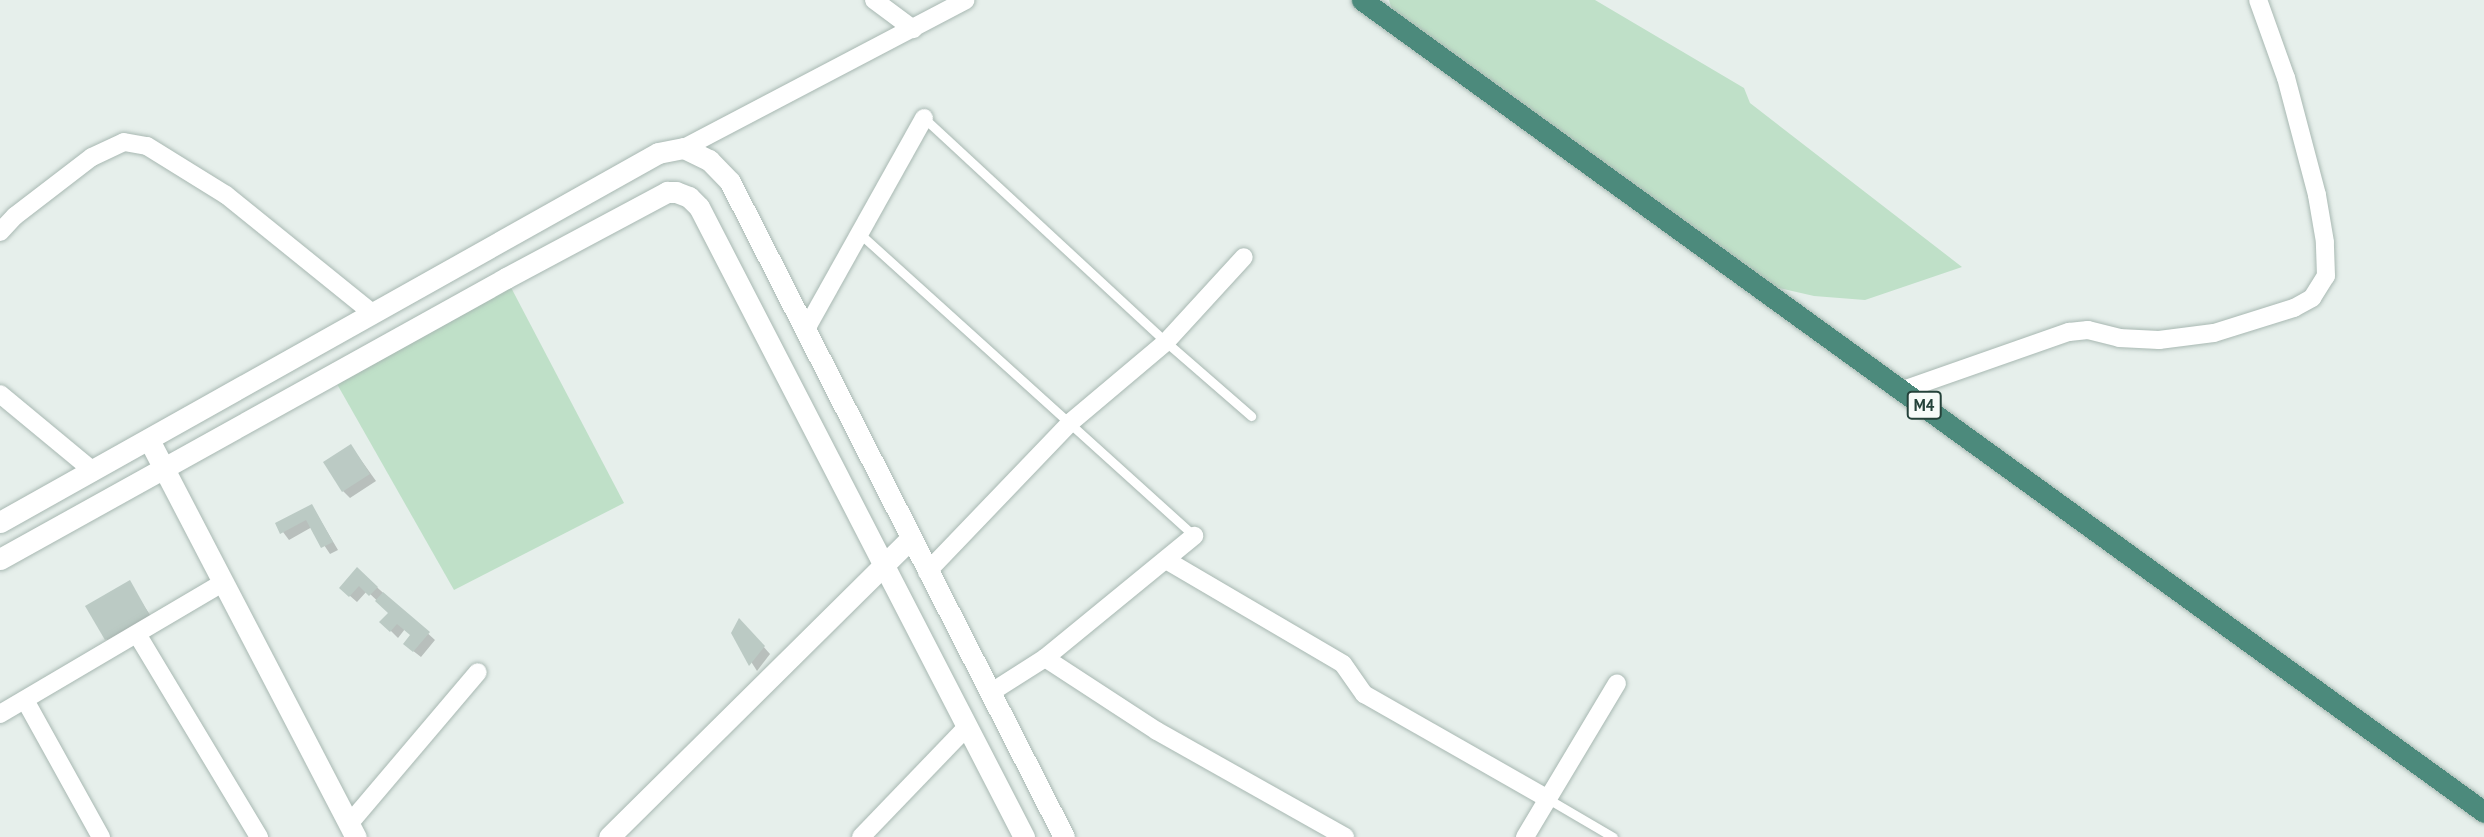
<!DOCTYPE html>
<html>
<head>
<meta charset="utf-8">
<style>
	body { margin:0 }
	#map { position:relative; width:2484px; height:837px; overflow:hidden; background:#e6efeb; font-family:"PT Sans Narrow",sans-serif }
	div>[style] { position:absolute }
	.green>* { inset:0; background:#bfe0c8 }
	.shadow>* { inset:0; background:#0003 }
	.building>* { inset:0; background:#bbcac4 }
	.roads { filter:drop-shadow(0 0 2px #a8b8b2) drop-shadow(0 0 2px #a8b8b2) }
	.service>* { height:9px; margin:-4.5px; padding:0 4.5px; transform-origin:4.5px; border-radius:4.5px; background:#fff }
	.minor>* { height:18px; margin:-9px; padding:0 9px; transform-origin:9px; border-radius:9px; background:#fff }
	.tertiary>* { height:21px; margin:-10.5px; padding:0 10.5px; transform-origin:10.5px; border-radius:10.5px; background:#fff }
	.trunk>* { height:21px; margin:-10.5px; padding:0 10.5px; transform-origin:10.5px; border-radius:10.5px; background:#4c8a7c }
	span { translate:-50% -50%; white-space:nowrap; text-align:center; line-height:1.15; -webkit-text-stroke:5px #f7fbf9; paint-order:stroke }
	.shield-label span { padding:2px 5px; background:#f7fbf9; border:2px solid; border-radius:5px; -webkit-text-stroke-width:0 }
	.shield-label { font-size:18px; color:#24423a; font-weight:700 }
</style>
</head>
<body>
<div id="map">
	<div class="green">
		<i style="clip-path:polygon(1389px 0,1595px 0,1744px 88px,1750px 103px,1962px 267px,1865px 300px,1814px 296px,1753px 282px,1396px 24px)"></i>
		<i style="clip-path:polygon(506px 278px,624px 503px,454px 590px,333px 377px)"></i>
	</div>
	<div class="shadow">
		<i style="clip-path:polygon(351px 446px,376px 481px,350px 498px,343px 491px)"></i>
		<i style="clip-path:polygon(312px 506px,338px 550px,330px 554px,312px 527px,289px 540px,277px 524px)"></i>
		<i style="clip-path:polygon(358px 570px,435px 640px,421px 657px,412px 650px,412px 635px,405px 629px,398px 638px,382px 622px,390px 613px,367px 591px,357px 602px,341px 588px)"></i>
		<i style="clip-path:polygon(129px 583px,154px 621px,113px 645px,106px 639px)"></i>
		<i style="clip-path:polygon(746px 627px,770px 654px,757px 671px,733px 633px)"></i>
	</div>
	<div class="building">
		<i style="clip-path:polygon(351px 444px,370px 474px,342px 492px,323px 462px)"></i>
		<i style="clip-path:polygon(312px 504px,333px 542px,321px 548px,306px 520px,280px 534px,275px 523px)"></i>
		<i style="clip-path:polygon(357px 567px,378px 587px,369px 596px,359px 586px,349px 597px,339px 588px)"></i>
		<i style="clip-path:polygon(130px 580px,149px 614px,105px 640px,85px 606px)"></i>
		<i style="clip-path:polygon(383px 592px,430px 632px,413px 652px,403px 644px,410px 635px,397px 624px,390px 632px,379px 622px,388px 613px,375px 601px)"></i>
		<i style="clip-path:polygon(739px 618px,765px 646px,749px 666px,731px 633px)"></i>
	</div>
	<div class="roads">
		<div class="service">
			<i style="left:924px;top:118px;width:330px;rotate:42.8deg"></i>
			<i style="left:1166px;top:342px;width:113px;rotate:41deg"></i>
			<i style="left:859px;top:233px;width:452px;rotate:42.1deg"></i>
			<i style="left:1548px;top:799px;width:75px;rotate:30.3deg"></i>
		</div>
		<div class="minor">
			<i style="left:874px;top:0;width:49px;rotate:36.6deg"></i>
			<i style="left:684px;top:148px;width:318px;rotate:-27.7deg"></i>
			<i style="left:0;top:232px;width:22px;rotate:-47deg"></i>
			<i style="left:15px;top:216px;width:97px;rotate:-37.5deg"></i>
			<i style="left:92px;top:157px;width:35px;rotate:-25deg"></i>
			<i style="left:124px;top:142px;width:23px;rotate:10deg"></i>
			<i style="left:147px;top:146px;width:93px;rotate:31.8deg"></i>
			<i style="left:226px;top:195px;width:188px;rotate:38.9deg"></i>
			<i style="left:805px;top:331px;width:244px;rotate:-60.8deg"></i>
			<i style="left:1903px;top:390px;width:176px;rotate:-19.3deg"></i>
			<i style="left:2069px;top:332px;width:19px;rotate:-6deg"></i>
			<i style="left:2088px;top:330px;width:32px;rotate:14deg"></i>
			<i style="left:2119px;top:338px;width:40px;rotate:2.9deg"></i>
			<i style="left:2159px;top:340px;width:55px;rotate:-7.3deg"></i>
			<i style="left:2214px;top:333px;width:84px;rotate:-17.4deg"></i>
			<i style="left:2294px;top:308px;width:21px;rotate:-29deg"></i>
			<i style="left:2312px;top:298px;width:26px;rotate:-58deg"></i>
			<i style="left:2326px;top:276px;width:34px;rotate:-92deg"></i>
			<i style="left:2325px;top:242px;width:48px;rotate:-99.7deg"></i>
			<i style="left:2317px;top:195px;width:121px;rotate:-104.8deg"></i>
			<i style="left:2286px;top:78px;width:83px;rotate:-109.7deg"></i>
			<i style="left:0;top:394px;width:121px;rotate:39.6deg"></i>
			<i style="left:1166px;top:560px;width:205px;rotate:30.4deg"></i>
			<i style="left:1343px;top:664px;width:37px;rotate:55deg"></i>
			<i style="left:1364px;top:694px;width:212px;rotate:29.7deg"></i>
			<i style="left:927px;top:572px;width:208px;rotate:-46.2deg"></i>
			<i style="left:1071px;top:422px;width:124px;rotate:-40.1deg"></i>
			<i style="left:1166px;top:342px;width:115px;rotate:-47.5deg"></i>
			<i style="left:137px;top:634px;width:237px;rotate:59deg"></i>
			<i style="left:1045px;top:658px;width:134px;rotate:33.1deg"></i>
			<i style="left:1157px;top:731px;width:216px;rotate:29.4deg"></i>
			<i style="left:990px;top:693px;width:65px;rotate:-32.5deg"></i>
			<i style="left:1045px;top:658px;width:193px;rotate:-39.3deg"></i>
			<i style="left:25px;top:700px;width:157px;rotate:61deg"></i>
			<i style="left:0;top:714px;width:260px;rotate:-30.5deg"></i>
			<i style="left:349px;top:824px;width:199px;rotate:-49.7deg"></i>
			<i style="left:861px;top:837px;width:153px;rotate:-46.1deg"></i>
			<i style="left:1525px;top:837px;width:179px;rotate:-59.1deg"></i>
		</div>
		<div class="tertiary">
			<i style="left:149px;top:440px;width:448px;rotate:62.5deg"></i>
			<i style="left:0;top:522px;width:754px;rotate:-29.28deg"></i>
			<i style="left:658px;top:153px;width:26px;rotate:-11deg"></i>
			<i style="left:684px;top:148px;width:28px;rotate:26deg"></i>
			<i style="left:709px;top:160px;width:30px;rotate:46deg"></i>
			<i style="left:730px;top:182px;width:735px;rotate:62.98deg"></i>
			<i style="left:0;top:559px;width:579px;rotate:-29.04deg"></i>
			<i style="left:506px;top:278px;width:183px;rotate:-28.1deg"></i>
			<i style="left:667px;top:192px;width:9px"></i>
			<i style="left:676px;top:192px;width:14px;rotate:21deg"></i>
			<i style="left:689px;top:197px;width:14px;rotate:45deg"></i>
			<i style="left:699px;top:207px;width:709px;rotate:62.71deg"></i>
			<i style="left:609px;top:837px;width:424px;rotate:-44.7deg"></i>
		</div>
		<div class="trunk">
			<i style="left:1362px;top:0;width:1385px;rotate:35.89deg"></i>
		</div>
	</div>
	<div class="shield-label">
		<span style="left:1924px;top:405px">M4</span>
	</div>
</div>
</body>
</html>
